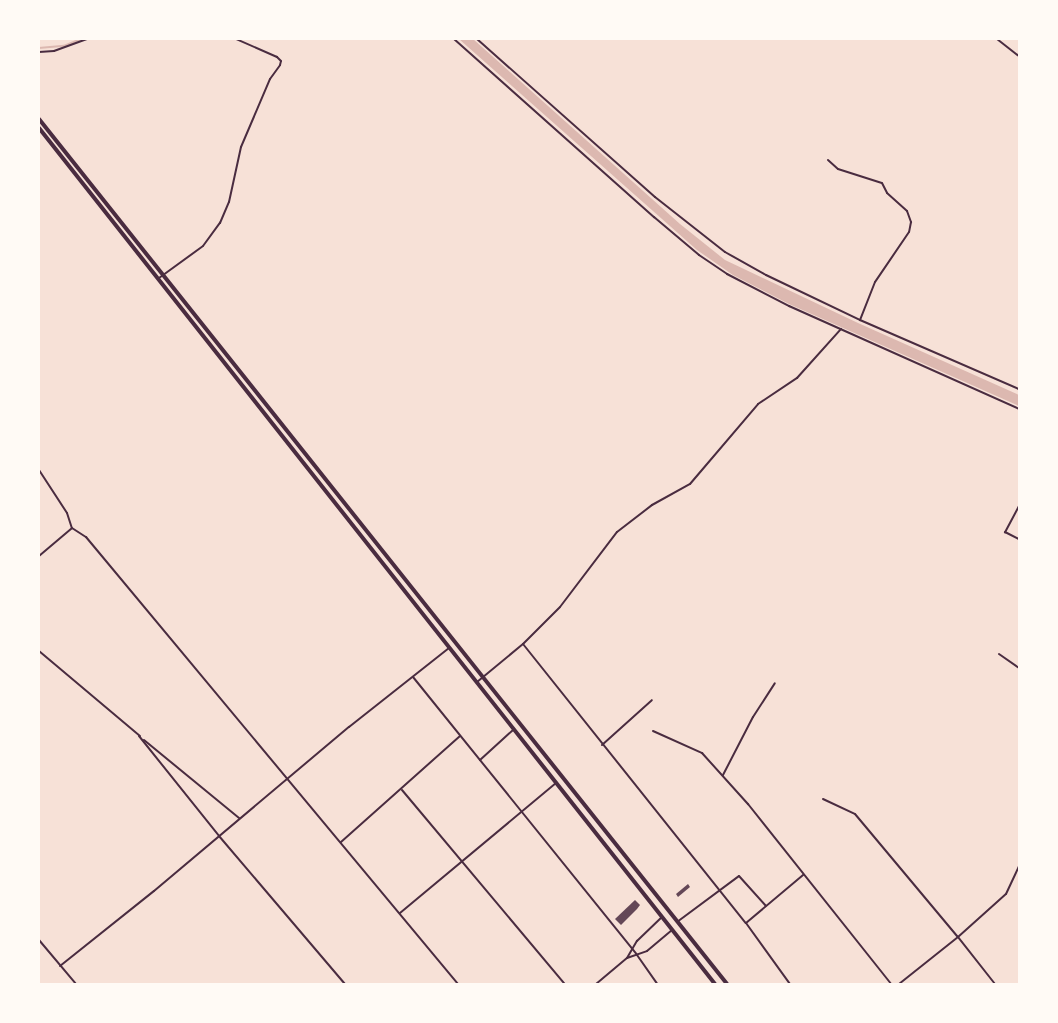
<!DOCTYPE html>
<html>
<head>
<meta charset="utf-8">
<style>
	body { margin:0 }
	#map { position:relative; width:1058px; height:1023px; overflow:hidden; background:#f7e1d7; font-family:"Nunito Sans",sans-serif }
	div>[style] { position:absolute }
	.water>* { inset:0; background:#dcb8b0 }
	.stream>* { height:1.5px; margin:-0.75px; padding:0 0.75px; transform-origin:0.75px; border-radius:0.75px; background:#dcb8b0 }
	.building>* { inset:0; background:#644757 }
	.minor>* { height:2px; margin:-1px; padding:0 1px; transform-origin:1px; border-radius:1px; background:#4a2c40 }
	.tertiary>* { height:2px; margin:-1px; padding:0 1px; transform-origin:1px; border-radius:1px; background:#4a2c40 }
	.trunk>* { height:4px; margin:-2px; padding:0 2px; transform-origin:2px; border-radius:2px; background:#4a2c40 }
	span { translate:-50% -50%; white-space:nowrap; text-align:center; line-height:1.15; -webkit-text-stroke:5px #fffaf5; paint-order:stroke }
	.frame { position:absolute; inset:0; border:40px solid #fffaf5; pointer-events:none }
</style>
</head>
<body>
<div id="map">
	<div class="water">
		<i style="clip-path:polygon(459px 39px,473px 39px,680px 224px,725px 260px,858px 323px,1019px 395px,1019px 406px,789px 304px,733px 275px,697px 250px)"></i>
	</div>
	<div class="stream">
		<i style="left:39px;top:48px;width:25px;rotate:-5deg"></i>
		<i style="left:64px;top:46px;width:18px;rotate:-22deg"></i>
	</div>
	<div class="building">
		<i style="clip-path:polygon(688px 884px,690px 887px,678px 897px,676px 894px)"></i>
		<i style="clip-path:polygon(635px 900px,640px 905px,637px 909px,621px 925px,615px 919px)"></i>
	</div>
	<div class="minor">
		<i style="left:454px;top:39px;width:268px;rotate:41.7deg"></i>
		<i style="left:654px;top:217px;width:59px;rotate:40.2deg"></i>
		<i style="left:699px;top:255px;width:34px;rotate:34deg"></i>
		<i style="left:727px;top:274px;width:70px;rotate:27.3deg"></i>
		<i style="left:789px;top:306px;width:252px;rotate:24.1deg"></i>
		<i style="left:997px;top:39px;width:28px;rotate:38deg"></i>
		<i style="left:39px;top:52px;width:15px;rotate:-4deg"></i>
		<i style="left:54px;top:51px;width:35px;rotate:-20deg"></i>
		<i style="left:828px;top:160px;width:13px;rotate:42deg"></i>
		<i style="left:838px;top:169px;width:46px;rotate:17.7deg"></i>
		<i style="left:882px;top:183px;width:11px;rotate:63deg"></i>
		<i style="left:887px;top:193px;width:27px;rotate:42deg"></i>
		<i style="left:907px;top:211px;width:12px;rotate:70deg"></i>
		<i style="left:911px;top:222px;width:10px;rotate:101deg"></i>
		<i style="left:909px;top:232px;width:60px;rotate:124.2deg"></i>
		<i style="left:875px;top:282px;width:41px;rotate:111.5deg"></i>
		<i style="left:159px;top:278px;width:54px;rotate:-36deg"></i>
		<i style="left:203px;top:246px;width:29px;rotate:-54deg"></i>
		<i style="left:220px;top:223px;width:23px;rotate:-67deg"></i>
		<i style="left:229px;top:202px;width:56px;rotate:-77.7deg"></i>
		<i style="left:241px;top:147px;width:74px;rotate:-66.9deg"></i>
		<i style="left:270px;top:79px;width:17px;rotate:-54deg"></i>
		<i style="left:280px;top:65px;width:4px;rotate:-76deg"></i>
		<i style="left:281px;top:61px;width:6px;rotate:-135deg"></i>
		<i style="left:277px;top:57px;width:45px;rotate:-156.3deg"></i>
		<i style="left:39px;top:470px;width:51px;rotate:56.9deg"></i>
		<i style="left:67px;top:513px;width:16px;rotate:72deg"></i>
		<i style="left:72px;top:528px;width:17px;rotate:33deg"></i>
		<i style="left:86px;top:537px;width:582px;rotate:50.23deg"></i>
		<i style="left:1019px;top:506px;width:30px;rotate:118deg"></i>
		<i style="left:1005px;top:532px;width:16px;rotate:27deg"></i>
		<i style="left:39px;top:556px;width:43px;rotate:-40.3deg"></i>
		<i style="left:523px;top:644px;width:357px;rotate:51.4deg"></i>
		<i style="left:746px;top:923px;width:75px;rotate:54.2deg"></i>
		<i style="left:39px;top:651px;width:132px;rotate:40.1deg"></i>
		<i style="left:999px;top:654px;width:24px;rotate:35deg"></i>
		<i style="left:413px;top:677px;width:357px;rotate:51.1deg"></i>
		<i style="left:637px;top:955px;width:35px;rotate:55deg"></i>
		<i style="left:477px;top:682px;width:60px;rotate:-39.6deg"></i>
		<i style="left:523px;top:644px;width:52px;rotate:-45deg"></i>
		<i style="left:560px;top:607px;width:94px;rotate:-52.8deg"></i>
		<i style="left:617px;top:532px;width:44px;rotate:-37.6deg"></i>
		<i style="left:652px;top:505px;width:43px;rotate:-28.9deg"></i>
		<i style="left:690px;top:484px;width:105px;rotate:-49.6deg"></i>
		<i style="left:758px;top:404px;width:47px;rotate:-33.7deg"></i>
		<i style="left:797px;top:378px;width:66px;rotate:-48.1deg"></i>
		<i style="left:653px;top:731px;width:54px;rotate:24.2deg"></i>
		<i style="left:702px;top:753px;width:69px;rotate:48deg"></i>
		<i style="left:748px;top:804px;width:230px;rotate:51.5deg"></i>
		<i style="left:139px;top:736px;width:128px;rotate:51.3deg"></i>
		<i style="left:219px;top:836px;width:194px;rotate:49.6deg"></i>
		<i style="left:144px;top:740px;width:123px;rotate:39.4deg"></i>
		<i style="left:602px;top:745px;width:67px;rotate:-42deg"></i>
		<i style="left:480px;top:760px;width:45px;rotate:-42.3deg"></i>
		<i style="left:723px;top:775px;width:65px;rotate:-62.7deg"></i>
		<i style="left:753px;top:717px;width:40px;rotate:-57.1deg"></i>
		<i style="left:402px;top:790px;width:253px;rotate:50deg"></i>
		<i style="left:823px;top:799px;width:35px;rotate:25deg"></i>
		<i style="left:855px;top:814px;width:160px;rotate:50.1deg"></i>
		<i style="left:958px;top:937px;width:75px;rotate:141.5deg"></i>
		<i style="left:341px;top:842px;width:159px;rotate:-41.7deg"></i>
		<i style="left:400px;top:913px;width:203px;rotate:-39.8deg"></i>
		<i style="left:677px;top:922px;width:77px;rotate:-36.6deg"></i>
		<i style="left:739px;top:876px;width:40px;rotate:48deg"></i>
		<i style="left:746px;top:923px;width:75px;rotate:-40.1deg"></i>
		<i style="left:39px;top:940px;width:57px;rotate:49.9deg"></i>
		<i style="left:627px;top:958px;width:21px;rotate:-19deg"></i>
		<i style="left:647px;top:951px;width:33px;rotate:-40deg"></i>
		<i style="left:60px;top:966px;width:120px;rotate:-38.6deg"></i>
		<i style="left:154px;top:891px;width:255px;rotate:-40.1deg"></i>
		<i style="left:349px;top:727px;width:127px;rotate:-38.3deg"></i>
		<i style="left:596px;top:984px;width:40px;rotate:-40deg"></i>
		<i style="left:627px;top:958px;width:20px;rotate:-60deg"></i>
		<i style="left:637px;top:941px;width:35px;rotate:-44deg"></i>
	</div>
	<div class="tertiary">
		<i style="left:477px;top:39px;width:238px;rotate:41.6deg"></i>
		<i style="left:655px;top:197px;width:89px;rotate:38.2deg"></i>
		<i style="left:725px;top:252px;width:47px;rotate:29.3deg"></i>
		<i style="left:766px;top:275px;width:104px;rotate:25.6deg"></i>
		<i style="left:860px;top:320px;width:173px;rotate:23.5deg"></i>
		<i style="left:995px;top:984px;width:60px;rotate:-128.2deg"></i>
		<i style="left:958px;top:937px;width:64px;rotate:-41.9deg"></i>
		<i style="left:1006px;top:894px;width:31px;rotate:-65deg"></i>
	</div>
	<div class="trunk">
		<i style="left:39px;top:119px;width:1105px;rotate:51.5deg"></i>
		<i style="left:39px;top:128px;width:1091px;rotate:51.7deg"></i>
	</div>
	<div class="frame"></div>
</div>
</body>
</html>
